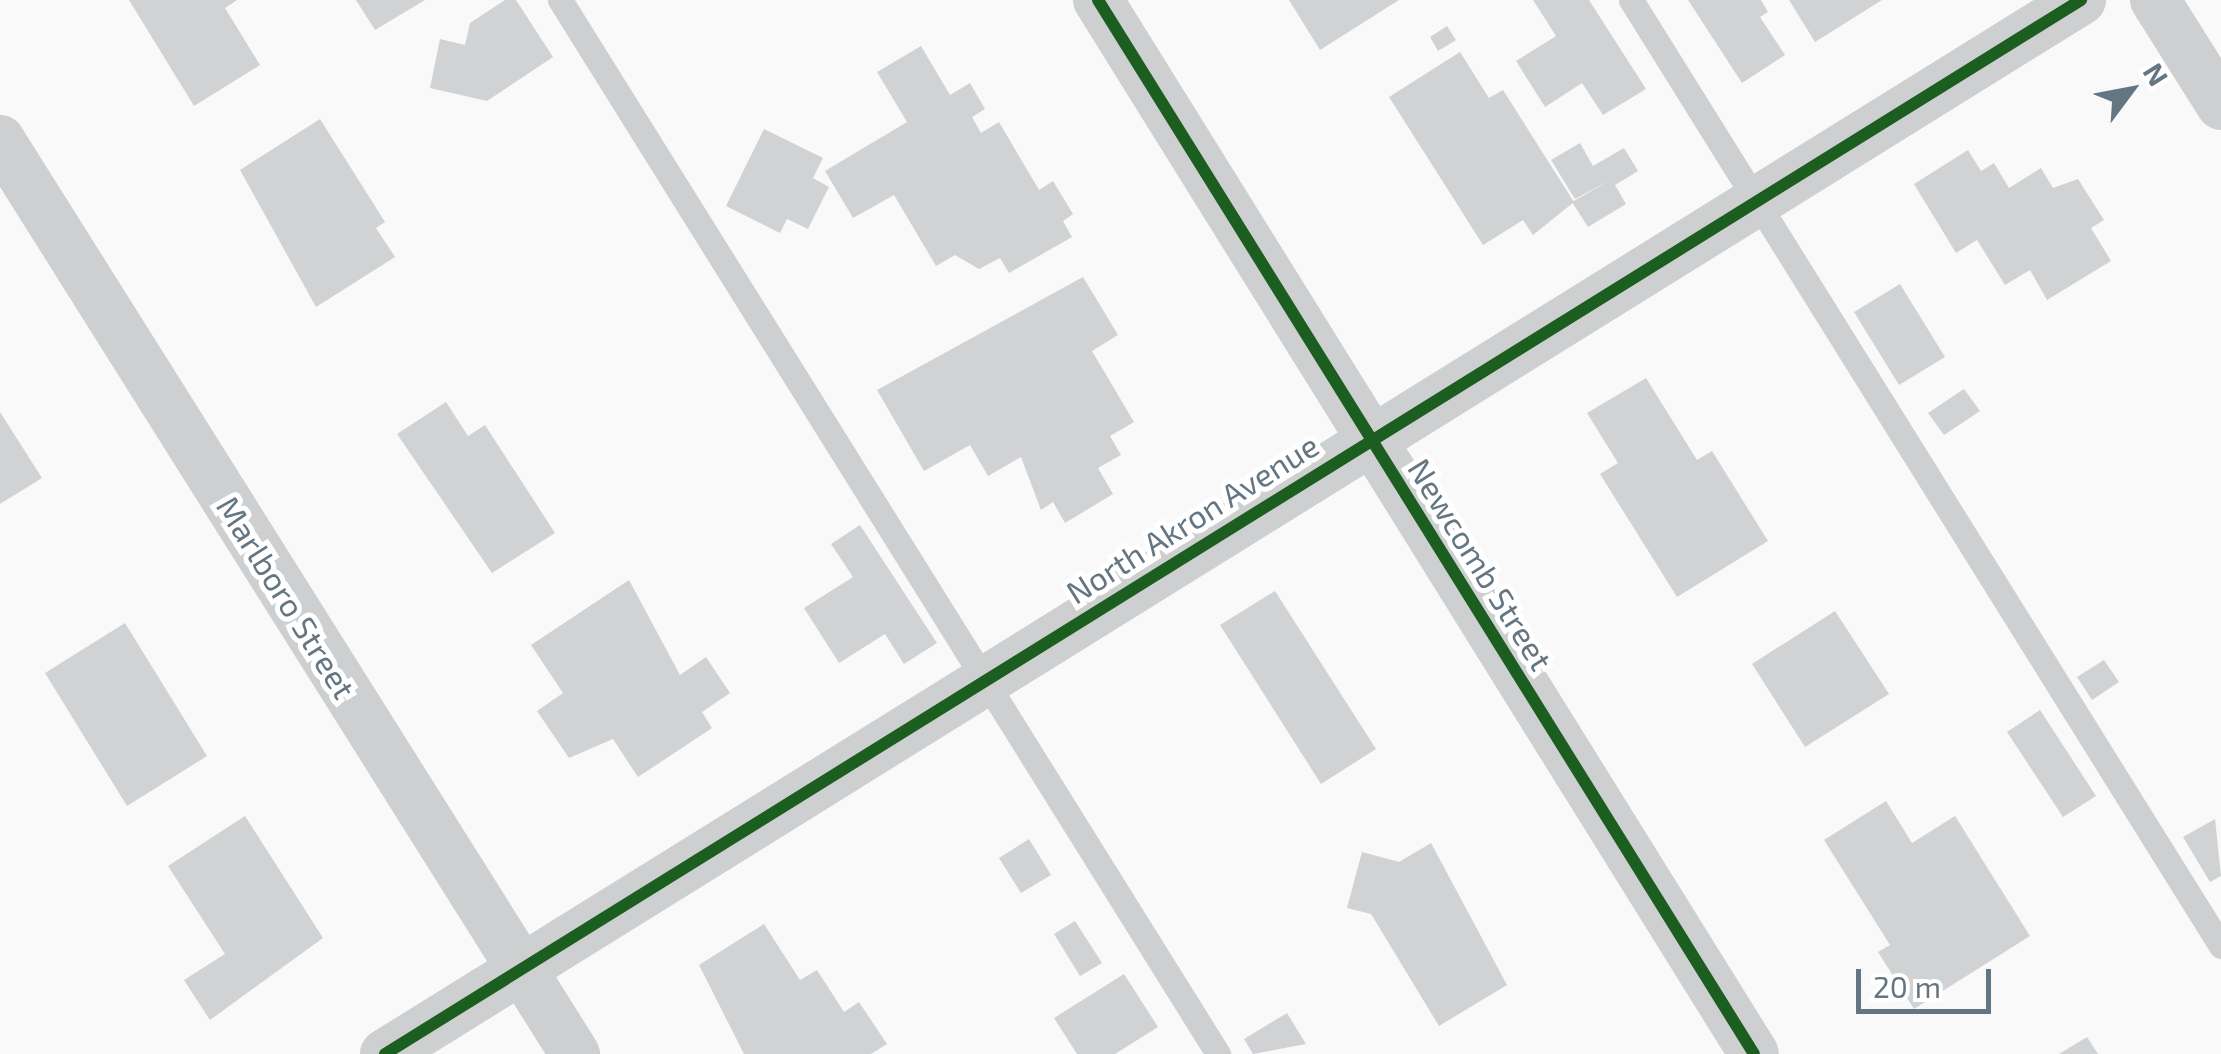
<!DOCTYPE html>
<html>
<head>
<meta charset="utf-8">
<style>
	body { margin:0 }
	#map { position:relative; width:2221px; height:1054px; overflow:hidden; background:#f9f9f9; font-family:"Exo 2",sans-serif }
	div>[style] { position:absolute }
	.building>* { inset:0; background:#d0d2d3 }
	.lane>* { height:25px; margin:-12.5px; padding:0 12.5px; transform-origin:12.5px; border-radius:12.5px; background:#cecfd0 }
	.street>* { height:50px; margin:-25px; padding:0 25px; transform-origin:25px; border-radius:25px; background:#cecfd0 }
	.cycleway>* { height:12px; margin:-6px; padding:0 6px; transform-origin:6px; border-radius:6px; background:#1b5e20 }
	span { translate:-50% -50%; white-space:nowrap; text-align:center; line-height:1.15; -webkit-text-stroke:10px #fff; paint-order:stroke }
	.street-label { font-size:32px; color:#657683 }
	.north { position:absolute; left:2081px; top:40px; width:100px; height:100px; -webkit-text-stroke:8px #fff; paint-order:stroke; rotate:58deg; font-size:28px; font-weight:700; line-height:40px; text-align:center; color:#657683 }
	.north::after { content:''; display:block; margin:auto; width:35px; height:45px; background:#657683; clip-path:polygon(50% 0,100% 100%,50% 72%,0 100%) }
	.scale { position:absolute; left:1856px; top:969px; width:135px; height:45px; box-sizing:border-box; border:5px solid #657683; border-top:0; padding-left:12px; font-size:30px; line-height:35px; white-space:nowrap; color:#657683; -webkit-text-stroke:8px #fff; paint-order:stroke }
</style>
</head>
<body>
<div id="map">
	<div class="building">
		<i style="clip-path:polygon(129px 0,237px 0,225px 8px,260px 65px,194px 106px)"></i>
		<i style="clip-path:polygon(356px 0,425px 0,375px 30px)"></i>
		<i style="clip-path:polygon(505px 0,516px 0,553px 57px,487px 101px,430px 88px,440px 39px,465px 45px,470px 23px)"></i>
		<i style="clip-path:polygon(1289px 0,1399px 0,1320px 50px)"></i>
		<i style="clip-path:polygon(1533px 0,1589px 0,1646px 89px,1603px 115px,1582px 83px,1545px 107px,1516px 61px,1556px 36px)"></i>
		<i style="clip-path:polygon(1688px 0,1761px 0,1768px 12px,1760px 17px,1785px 55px,1742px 83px)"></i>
		<i style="clip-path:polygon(1789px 0,1882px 0,1815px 42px)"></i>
		<i style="clip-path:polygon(1447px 26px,1456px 40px,1438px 51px,1430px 37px)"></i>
		<i style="clip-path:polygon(921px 46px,950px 95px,970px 83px,985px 109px,972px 117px,981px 133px,999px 122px,1039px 190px,1053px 181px,1073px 214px,1063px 221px,1072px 237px,1009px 273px,1000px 258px,979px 269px,955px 255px,936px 266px,894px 195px,853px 218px,825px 171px,907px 122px,877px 72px)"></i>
		<i style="clip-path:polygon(1460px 52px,1489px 98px,1503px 90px,1574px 202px,1533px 235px,1523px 220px,1483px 245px,1389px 97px)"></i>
		<i style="clip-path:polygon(320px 119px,385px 222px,376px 228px,395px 257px,316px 307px,240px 170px)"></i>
		<i style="clip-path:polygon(764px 129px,823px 158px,813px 178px,829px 187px,808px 229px,787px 219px,780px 233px,726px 206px)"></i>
		<i style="clip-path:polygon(1580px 143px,1593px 166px,1624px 148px,1638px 171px,1615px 185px,1626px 204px,1588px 227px,1572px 202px,1612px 179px,1575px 199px,1551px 160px)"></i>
		<i style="clip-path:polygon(1968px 150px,1981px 171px,1994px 163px,2009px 188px,2041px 168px,2053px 188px,2078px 179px,2104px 220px,2091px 228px,2111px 261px,2047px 300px,2030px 270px,2005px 285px,1977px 240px,1956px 253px,1914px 184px)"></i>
		<i style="clip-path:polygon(1083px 277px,1118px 335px,1092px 351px,1134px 422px,1110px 436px,1121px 455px,1098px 468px,1113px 494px,1065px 523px,1053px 502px,1041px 510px,1021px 457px,988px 476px,970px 445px,924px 471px,877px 390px)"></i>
		<i style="clip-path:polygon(1900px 284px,1945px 357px,1899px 385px,1854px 312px)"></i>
		<i style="clip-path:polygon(1646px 378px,1697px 460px,1712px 451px,1768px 541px,1677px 597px,1600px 474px,1618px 463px,1587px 413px)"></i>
		<i style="clip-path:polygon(1964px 389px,1980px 411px,1944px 435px,1928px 413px)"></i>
		<i style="clip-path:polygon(446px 402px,468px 436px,485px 425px,555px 533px,492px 573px,397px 434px)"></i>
		<i style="clip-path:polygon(0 412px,42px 478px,0 504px)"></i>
		<i style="clip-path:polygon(860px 525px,937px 643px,904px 664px,885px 634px,839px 663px,804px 608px,853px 577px,831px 544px)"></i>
		<i style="clip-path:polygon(629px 580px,680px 675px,706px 657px,730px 693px,702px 712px,712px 728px,638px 777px,613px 739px,569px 758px,537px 711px,563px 693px,531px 645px)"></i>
		<i style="clip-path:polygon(1275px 591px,1376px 749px,1321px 784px,1220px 625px)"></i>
		<i style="clip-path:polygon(1835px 611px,1889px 694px,1805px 747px,1752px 664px)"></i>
		<i style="clip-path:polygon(125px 623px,207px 756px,127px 806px,45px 673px)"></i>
		<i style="clip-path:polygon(2104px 660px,2119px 682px,2092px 700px,2077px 677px)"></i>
		<i style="clip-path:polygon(2040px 710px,2096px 796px,2063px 817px,2007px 732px)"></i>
		<i style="clip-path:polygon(1886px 801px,1912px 843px,1955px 816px,2030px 936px,1914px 1009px,1878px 952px,1890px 945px,1824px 840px)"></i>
		<i style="clip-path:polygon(245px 816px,323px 938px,210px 1020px,184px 980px,225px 954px,168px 866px)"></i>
		<i style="clip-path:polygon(2215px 819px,2221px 876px,2210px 882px,2183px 837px)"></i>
		<i style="clip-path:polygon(1029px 839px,1051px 875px,1021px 893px,999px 858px)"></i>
		<i style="clip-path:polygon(1431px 843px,1507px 985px,1439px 1026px,1371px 914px,1347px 908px,1362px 852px,1399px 862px)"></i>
		<i style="clip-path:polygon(1075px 921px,1102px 963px,1080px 976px,1054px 934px)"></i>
		<i style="clip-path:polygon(764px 924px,800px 980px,817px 970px,844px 1012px,859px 1002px,887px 1044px,871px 1054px,744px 1054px,699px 965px)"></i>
		<i style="clip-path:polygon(1124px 974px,1158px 1027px,1115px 1054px,1077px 1054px,1054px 1018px)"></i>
		<i style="clip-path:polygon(1287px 1013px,1306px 1044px,1253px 1054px,1244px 1039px)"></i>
		<i style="clip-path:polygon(2087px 1037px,2098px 1054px,2059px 1054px)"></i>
	</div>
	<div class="lane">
		<i style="left:560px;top:0;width:1243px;rotate:58.02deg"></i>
		<i style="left:1631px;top:0;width:1115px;rotate:58.05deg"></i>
	</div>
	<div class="street">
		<i style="left:1098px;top:0;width:1241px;rotate:58.1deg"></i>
		<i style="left:2155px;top:0;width:124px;rotate:57.8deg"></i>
		<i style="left:0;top:140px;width:1080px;rotate:57.83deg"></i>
		<i style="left:385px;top:1054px;width:1997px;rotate:-31.86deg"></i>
	</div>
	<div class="cycleway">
		<i style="left:1098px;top:0;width:1241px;rotate:58.1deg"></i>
		<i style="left:385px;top:1054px;width:1997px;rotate:-31.86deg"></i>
	</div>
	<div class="street-label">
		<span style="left:1192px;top:518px;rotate:-32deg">North Akron Avenue</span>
		<span style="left:1481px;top:564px;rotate:58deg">Newcomb Street</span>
		<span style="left:287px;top:597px;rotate:58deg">Marlboro Street</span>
	</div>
	<div class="north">N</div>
	<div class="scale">20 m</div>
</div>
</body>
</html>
